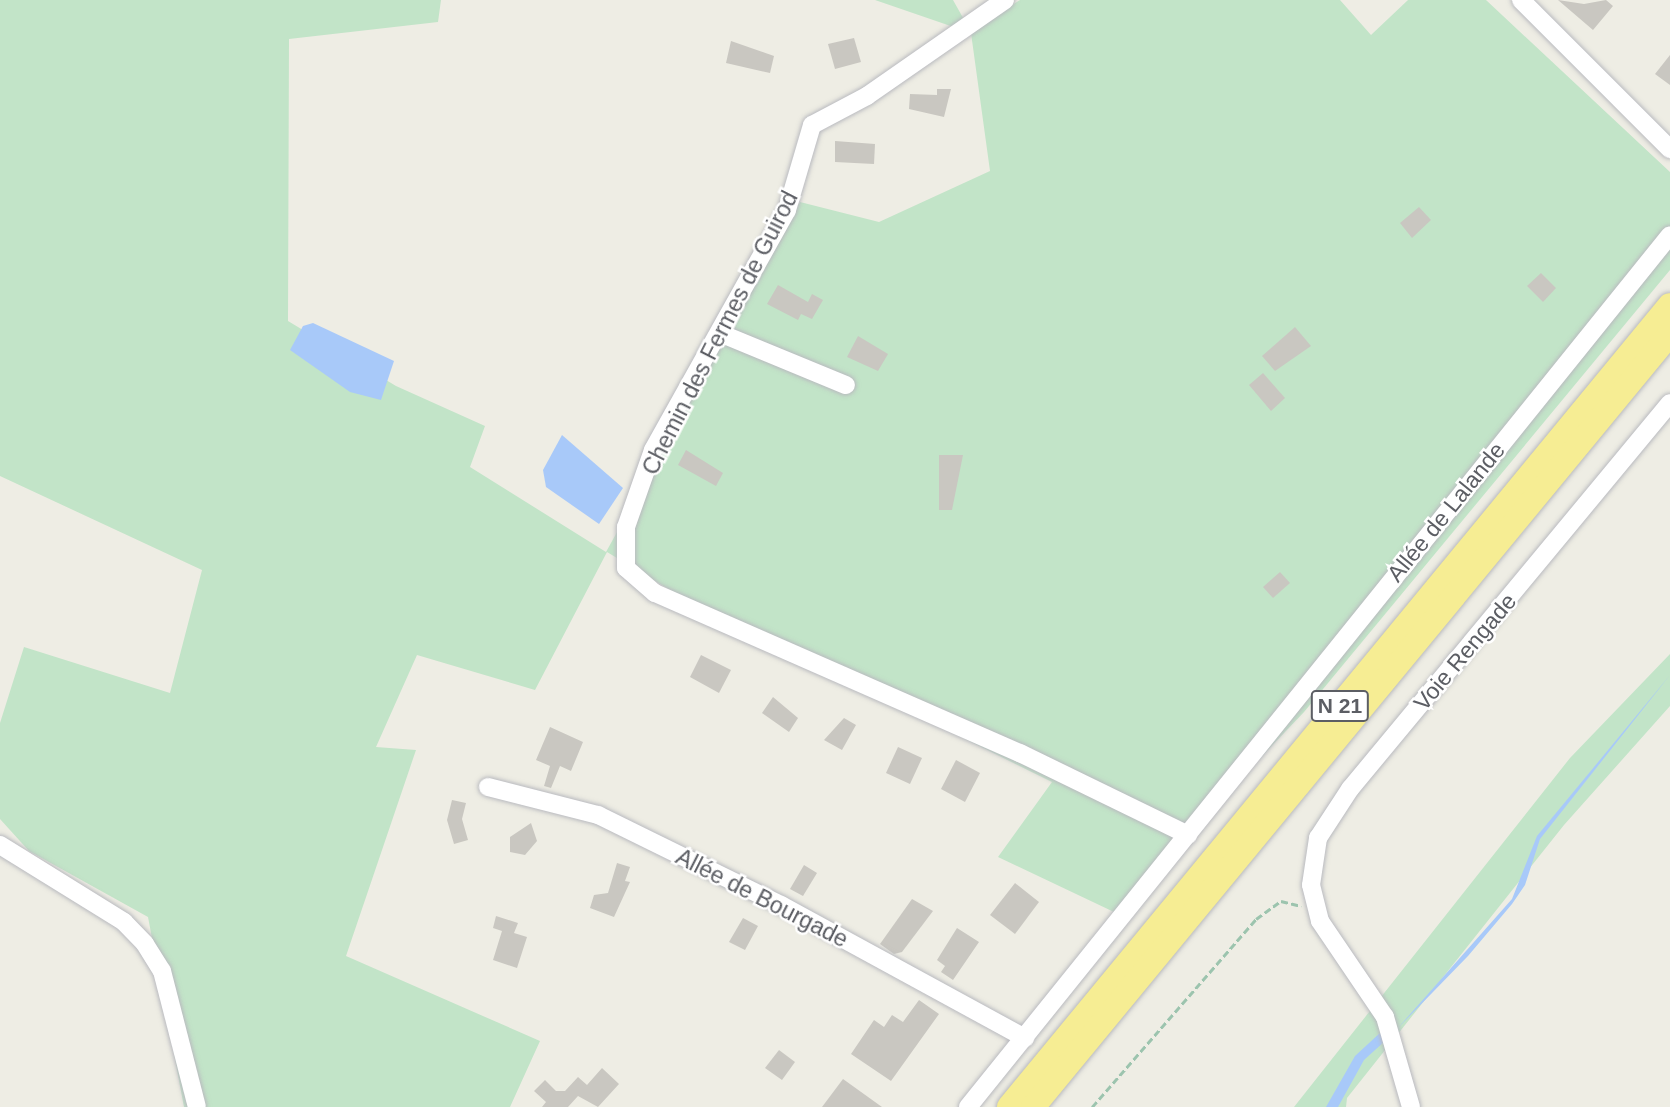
<!DOCTYPE html>
<html>
<head>
<meta charset="utf-8">
<style>
	body { margin:0 }
	#map { position:relative; width:1670px; height:1107px; overflow:hidden; background:#eeede4; font-family:Arial,sans-serif }
	div>[style] { position:absolute }
	.green>* { inset:0; background:#c2e4c8 }
	.water>* { inset:0; background:#a8c9f9 }
	.building>* { inset:0; background:#c9c7c1 }
	.path>* { height:2.5px; margin-top:-1.25px; transform-origin:0; background:repeating-linear-gradient(90deg,#9cc4ae 0 7px,transparent 0 10.5px) }
	.roads { filter:drop-shadow(0 0 2px #b9babf) drop-shadow(0 0 2px #b9babf) }
	.minor>* { height:18px; margin:-9px; padding:0 9px; transform-origin:9px; border-radius:9px; background:#fff }
	.highway>* { height:24px; margin:-12px; padding:0 12px; transform-origin:12px; border-radius:12px; background:#f6ed93 }
	span { translate:-50% -50%; white-space:nowrap; text-align:center; line-height:1.15; -webkit-text-stroke:5px #fff; paint-order:stroke }
	.shield-label span { padding:2px 5px; background:#fff; border:2px solid; border-radius:5px; -webkit-text-stroke-width:0 }
	.shield-label { font-size:21px; color:#5c5e64; font-weight:700 }
	.street-label { font-size:23px; color:#5c5e64 }
</style>
</head>
<body>
<div id="map">
	<div class="green">
		<i style="clip-path:polygon(0 0,441px 0,438px 22px,289px 39px,288px 321px,396px 386px,485px 426px,470px 467px,606px 552px,800px 202px,879px 222px,990px 171px,971px 33px,875px 0,953px 0,971px 32px,1020px 0,1340px 0,1371px 35px,1408px 0,1486px 0,1670px 172px,1670px 270px,1304px 712px,1114px 912px,998px 857px,1052px 782px,700px 608px,607px 552px,535px 690px,417px 655px,376px 747px,416px 750px,346px 956px,540px 1041px,510px 1107px,184px 1107px,148px 917px,29px 851px,0 819px,0 723px,24px 647px,170px 693px,202px 570px,0 476px)"></i>
		<i style="clip-path:polygon(1670px 654px,1670px 706px,1564px 825px,1347px 1098px,1346px 1107px,1294px 1107px,1570px 758px)"></i>
	</div>
	<div class="water">
		<i style="clip-path:polygon(313px 323px,394px 361px,381px 400px,350px 392px,290px 350px,303px 326px)"></i>
		<i style="clip-path:polygon(562px 435px,623px 488px,599px 524px,546px 487px,543px 470px)"></i>
		<i style="clip-path:polygon(1670px 675px,1540px 839px,1525px 885px,1512px 904px,1468px 956px,1397px 1029px,1512px 899px,1537px 836px)"></i>
		<i style="clip-path:polygon(1381px 1032px,1385px 1041px,1364px 1060px,1338px 1107px,1326px 1107px,1355px 1056px)"></i>
	</div>
	<div class="building">
		<i style="clip-path:polygon(1558px 0,1584px 4px,1606px 0,1613px 6px,1593px 30px)"></i>
		<i style="clip-path:polygon(854px 38px,861px 62px,835px 69px,828px 44px)"></i>
		<i style="clip-path:polygon(731px 41px,774px 56px,770px 73px,726px 63px)"></i>
		<i style="clip-path:polygon(1670px 55px,1670px 85px,1655px 74px)"></i>
		<i style="clip-path:polygon(937px 89px,951px 89px,944px 117px,909px 109px,910px 94px,937px 95px)"></i>
		<i style="clip-path:polygon(835px 141px,875px 144px,874px 164px,835px 162px)"></i>
		<i style="clip-path:polygon(1419px 207px,1431px 220px,1412px 238px,1400px 223px)"></i>
		<i style="clip-path:polygon(1541px 273px,1556px 288px,1543px 302px,1527px 286px)"></i>
		<i style="clip-path:polygon(778px 285px,808px 302px,812px 294px,823px 300px,812px 319px,801px 314px,798px 320px,767px 304px)"></i>
		<i style="clip-path:polygon(1295px 327px,1311px 346px,1275px 371px,1262px 356px)"></i>
		<i style="clip-path:polygon(858px 336px,888px 354px,878px 371px,847px 357px)"></i>
		<i style="clip-path:polygon(1263px 373px,1285px 398px,1271px 411px,1249px 385px)"></i>
		<i style="clip-path:polygon(686px 450px,723px 473px,716px 486px,678px 465px)"></i>
		<i style="clip-path:polygon(939px 455px,963px 455px,952px 510px,939px 510px)"></i>
		<i style="clip-path:polygon(1280px 572px,1290px 583px,1273px 598px,1263px 587px)"></i>
		<i style="clip-path:polygon(701px 655px,731px 670px,719px 693px,690px 677px)"></i>
		<i style="clip-path:polygon(773px 697px,798px 718px,789px 732px,762px 713px)"></i>
		<i style="clip-path:polygon(844px 718px,856px 725px,842px 750px,824px 740px)"></i>
		<i style="clip-path:polygon(550px 727px,583px 742px,571px 771px,560px 766px,551px 788px,544px 786px,550px 766px,536px 760px)"></i>
		<i style="clip-path:polygon(898px 747px,922px 758px,910px 784px,886px 773px)"></i>
		<i style="clip-path:polygon(956px 760px,980px 773px,965px 802px,941px 789px)"></i>
		<i style="clip-path:polygon(452px 800px,466px 803px,462px 819px,468px 840px,454px 844px,447px 820px)"></i>
		<i style="clip-path:polygon(531px 823px,537px 841px,525px 855px,510px 852px,510px 837px)"></i>
		<i style="clip-path:polygon(617px 863px,630px 867px,625px 881px,630px 882px,614px 917px,590px 908px,594px 895px,608px 893px)"></i>
		<i style="clip-path:polygon(804px 865px,817px 873px,803px 896px,790px 889px)"></i>
		<i style="clip-path:polygon(1015px 883px,1039px 902px,1015px 934px,990px 915px)"></i>
		<i style="clip-path:polygon(912px 899px,933px 911px,902px 952px,894px 954px,880px 944px)"></i>
		<i style="clip-path:polygon(496px 916px,518px 923px,514px 933px,527px 937px,517px 968px,493px 960px,502px 931px,493px 928px)"></i>
		<i style="clip-path:polygon(743px 918px,758px 926px,745px 950px,729px 942px)"></i>
		<i style="clip-path:polygon(957px 928px,979px 942px,953px 980px,941px 972px,945px 966px,937px 960px)"></i>
		<i style="clip-path:polygon(919px 1000px,939px 1014px,891px 1081px,851px 1054px,874px 1020px,884px 1027px,892px 1015px,903px 1022px)"></i>
		<i style="clip-path:polygon(779px 1050px,795px 1062px,782px 1080px,765px 1068px)"></i>
		<i style="clip-path:polygon(602px 1068px,619px 1084px,598px 1107px,578px 1096px,568px 1107px,542px 1107px,546px 1102px,534px 1091px,545px 1080px,556px 1091px,565px 1091px,578px 1077px,587px 1085px)"></i>
		<i style="clip-path:polygon(843px 1079px,882px 1107px,822px 1107px)"></i>
	</div>
	<div class="path">
		<i style="left:1092px;top:1107px;width:249px;rotate:-48.9deg"></i>
		<i style="left:1256px;top:919px;width:31px;rotate:-36deg"></i>
		<i style="left:1281px;top:901px;width:21px;rotate:14deg"></i>
	</div>
	<div class="roads">
		<div class="minor">
			<i style="left:1005px;top:0;width:168px;rotate:145.2deg"></i>
			<i style="left:867px;top:96px;width:62px;rotate:152.2deg"></i>
			<i style="left:812px;top:125px;width:89px;rotate:106.4deg"></i>
			<i style="left:787px;top:210px;width:275px;rotate:119.2deg"></i>
			<i style="left:653px;top:450px;width:82px;rotate:109.3deg"></i>
			<i style="left:626px;top:527px;width:41px;rotate:90deg"></i>
			<i style="left:626px;top:568px;width:38px;rotate:41deg"></i>
			<i style="left:655px;top:593px;width:399px;rotate:23.7deg"></i>
			<i style="left:1020px;top:753px;width:187px;rotate:26deg"></i>
			<i style="left:1521px;top:0;width:211px;rotate:45deg"></i>
			<i style="left:722px;top:334px;width:134px;rotate:22.4deg"></i>
			<i style="left:488px;top:787px;width:114px;rotate:14.3deg"></i>
			<i style="left:598px;top:815px;width:204px;rotate:26.2deg"></i>
			<i style="left:781px;top:905px;width:278px;rotate:28.6deg"></i>
			<i style="left:0;top:845px;width:146px;rotate:31.8deg"></i>
			<i style="left:124px;top:922px;width:30px;rotate:46deg"></i>
			<i style="left:145px;top:944px;width:32px;rotate:58deg"></i>
			<i style="left:162px;top:971px;width:140px;rotate:75.6deg"></i>
			<i style="left:968px;top:1107px;width:1119px;rotate:-51.16deg"></i>
			<i style="left:1411px;top:1107px;width:94px;rotate:-106.1deg"></i>
			<i style="left:1385px;top:1017px;width:116px;rotate:-124.1deg"></i>
			<i style="left:1320px;top:921px;width:37px;rotate:-104deg"></i>
			<i style="left:1311px;top:885px;width:48px;rotate:-81.5deg"></i>
			<i style="left:1318px;top:838px;width:59px;rotate:-56.9deg"></i>
			<i style="left:1350px;top:789px;width:501px;rotate:-50.34deg"></i>
		</div>
		<div class="highway">
			<i style="left:1009px;top:1107px;width:1039px;rotate:-50.51deg"></i>
			<i style="left:1033px;top:1107px;width:1002px;rotate:-50.51deg"></i>
		</div>
	</div>
	<div class="shield-label">
		<span style="left:1340px;top:706px">N 21</span>
	</div>
	<div class="street-label">
		<span style="left:720px;top:333px;rotate:-63deg">Chemin des Fermes de Guirod</span>
		<span style="left:1446px;top:512px;rotate:-51deg">Allée de Lalande</span>
		<span style="left:1465px;top:652px;rotate:-50deg">Voie Rengade</span>
		<span style="left:762px;top:898px;rotate:27deg">Allée de Bourgade</span>
	</div>
</div>
</body>
</html>
